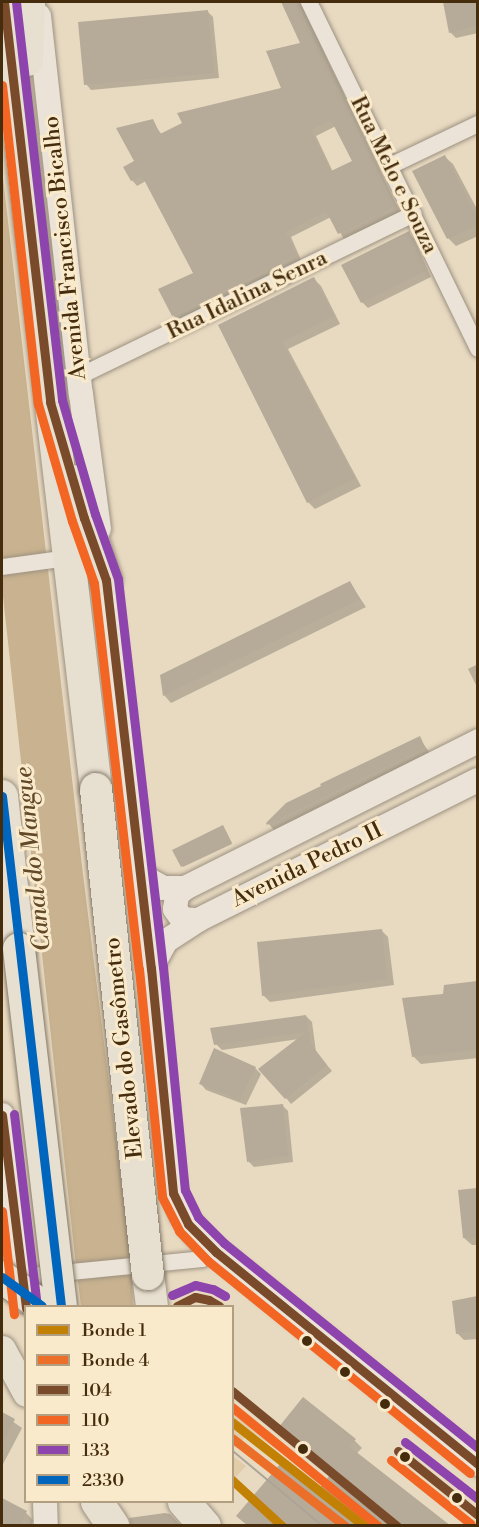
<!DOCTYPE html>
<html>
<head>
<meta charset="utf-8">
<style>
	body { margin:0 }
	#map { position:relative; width:479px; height:1527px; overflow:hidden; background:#e8dac1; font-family:"Libre Bodoni",serif }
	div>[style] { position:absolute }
	.green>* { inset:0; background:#e0cca9 }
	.water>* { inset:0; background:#c8b28f }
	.shadow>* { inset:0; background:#0003 }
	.building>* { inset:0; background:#b6ab98 }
	.roads { filter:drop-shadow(0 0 2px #9c9180) drop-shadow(0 0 2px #9c9180) }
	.street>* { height:16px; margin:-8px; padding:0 8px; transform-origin:8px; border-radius:8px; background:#ebe3d7 }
	.secondary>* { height:24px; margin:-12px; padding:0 12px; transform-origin:12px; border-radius:12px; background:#ebe3d7 }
	.primary>* { height:27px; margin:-13.5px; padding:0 13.5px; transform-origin:13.5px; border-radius:13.5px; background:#e7dfd0 }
	.highway>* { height:32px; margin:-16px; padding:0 16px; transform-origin:16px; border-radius:16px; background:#e7dfd0 }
	.tram>* { height:1.5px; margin:-0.75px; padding:0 0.75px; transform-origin:0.75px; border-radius:0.75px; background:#aca497 }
	.bridges { filter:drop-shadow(0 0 2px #847968) drop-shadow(0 0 2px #847968) }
	.highway-bridge>* { height:32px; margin:-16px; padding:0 16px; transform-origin:16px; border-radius:16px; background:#e7dfd0 }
	.bus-1>* { height:9px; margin:-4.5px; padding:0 4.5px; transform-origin:4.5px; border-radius:4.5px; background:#7a4b2a }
	.bus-2>* { height:9px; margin:-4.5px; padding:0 4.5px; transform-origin:4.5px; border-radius:4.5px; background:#f26522 }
	.bus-3>* { height:9px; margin:-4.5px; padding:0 4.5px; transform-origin:4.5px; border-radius:4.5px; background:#8e44ad }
	.bus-4>* { height:9px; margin:-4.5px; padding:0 4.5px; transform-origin:4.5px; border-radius:4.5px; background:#0065bd }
	.tram-1>* { height:9px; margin:-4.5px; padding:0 4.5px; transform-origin:4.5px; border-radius:4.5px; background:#c28104 }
	.tram-2>* { height:9px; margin:-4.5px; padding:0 4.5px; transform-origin:4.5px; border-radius:4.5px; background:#ec6f29 }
	.dots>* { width:16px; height:16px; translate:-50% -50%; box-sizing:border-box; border:3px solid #faeacc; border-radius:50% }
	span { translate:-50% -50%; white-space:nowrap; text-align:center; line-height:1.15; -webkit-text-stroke:6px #faeacc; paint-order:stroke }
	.street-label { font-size:22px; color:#452c0d }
	.water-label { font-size:24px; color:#624928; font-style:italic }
	.frame { position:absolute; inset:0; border:3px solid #452c0d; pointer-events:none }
	.legend { position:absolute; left:24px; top:1305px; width:210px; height:198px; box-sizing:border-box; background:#faeacc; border:2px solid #b29e80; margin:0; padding:8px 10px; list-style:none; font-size:18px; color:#452c0d }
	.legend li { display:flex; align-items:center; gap:12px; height:30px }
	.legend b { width:30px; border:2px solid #b29e80 }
</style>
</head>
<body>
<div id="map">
	<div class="green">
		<i style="clip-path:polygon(233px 1407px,285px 1449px,281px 1453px,233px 1418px)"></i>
		<i style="clip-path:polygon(232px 1427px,246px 1436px,236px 1448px,233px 1445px)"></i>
		<i style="clip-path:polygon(233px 1456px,246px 1466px,235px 1478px,233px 1476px)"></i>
	</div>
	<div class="water">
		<i style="clip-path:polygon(2px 169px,82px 866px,131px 1260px,133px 1306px,81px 1306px,75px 1257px,2px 587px)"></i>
	</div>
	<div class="shadow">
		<i style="clip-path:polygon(evenodd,283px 2px,300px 2px,400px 212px,344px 239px,331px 217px,291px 237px,301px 260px,178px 321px,173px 315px,195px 273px,146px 181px,137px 186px,132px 180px,136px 162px,152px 121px,162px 135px,283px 89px,302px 44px,283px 2px,336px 126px,354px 162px,333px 172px,316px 136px,336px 126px)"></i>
		<i style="clip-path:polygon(445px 2px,478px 2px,478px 33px,456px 38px,450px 32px)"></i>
		<i style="clip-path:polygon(207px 11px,213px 17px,219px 78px,91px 90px,86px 84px)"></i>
		<i style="clip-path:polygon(445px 157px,453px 164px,478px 211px,478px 236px,456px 246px,448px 238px)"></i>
		<i style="clip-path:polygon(409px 233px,414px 239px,431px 277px,368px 308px,362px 302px)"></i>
		<i style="clip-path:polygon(314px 279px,321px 286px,340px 324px,288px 349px,361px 486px,315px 509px,308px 502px,220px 326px)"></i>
		<i style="clip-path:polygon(350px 583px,366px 607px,171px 703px,164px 695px)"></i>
		<i style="clip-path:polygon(478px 664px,478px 689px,468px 669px)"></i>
		<i style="clip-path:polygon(419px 738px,430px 753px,274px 830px,268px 823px)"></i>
		<i style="clip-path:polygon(224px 828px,232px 844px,183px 867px,174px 850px)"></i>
		<i style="clip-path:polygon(381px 930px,388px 937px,394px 985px,270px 1002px,263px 995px)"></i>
		<i style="clip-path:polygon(478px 983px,478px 1058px,421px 1064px,414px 1057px,445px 995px,445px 987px)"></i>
		<i style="clip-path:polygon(306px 1016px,312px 1022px,316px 1052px,332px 1071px,291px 1104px,286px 1098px,299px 1039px,222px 1050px,216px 1044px)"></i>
		<i style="clip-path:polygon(215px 1050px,255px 1068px,261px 1074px,246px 1105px,206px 1090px,201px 1084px)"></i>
		<i style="clip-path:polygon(282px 1105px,288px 1111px,293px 1162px,254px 1167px,248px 1161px)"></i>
		<i style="clip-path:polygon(478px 1189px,478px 1245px,472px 1245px,464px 1238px,460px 1191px)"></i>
		<i style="clip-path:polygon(478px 1298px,478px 1339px,464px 1340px,457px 1333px,453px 1302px)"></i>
		<i style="clip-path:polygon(2px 1414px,22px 1428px,2px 1466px)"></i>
		<i style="clip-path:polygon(287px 1435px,355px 1441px,362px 1448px,317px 1493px,335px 1472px)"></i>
		<i style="clip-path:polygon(2px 1500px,26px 1513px,33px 1520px,31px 1526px,2px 1526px)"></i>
	</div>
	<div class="building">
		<i style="clip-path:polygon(evenodd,281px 2px,298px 2px,396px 206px,338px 234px,326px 211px,286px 232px,297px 254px,172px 316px,158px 289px,193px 273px,142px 176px,131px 181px,123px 167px,134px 161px,116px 128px,153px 119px,160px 134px,182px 123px,177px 113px,281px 88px,266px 51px,300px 43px,281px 2px,331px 120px,352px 161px,331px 171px,311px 130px,331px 120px)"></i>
		<i style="clip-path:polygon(443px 2px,477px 2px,477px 26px,449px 33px)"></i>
		<i style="clip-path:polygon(208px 10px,214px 73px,84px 85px,78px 22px)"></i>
		<i style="clip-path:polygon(445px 155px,477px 216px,477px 226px,447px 239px,412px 171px)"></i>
		<i style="clip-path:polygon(409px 231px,426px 271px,361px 303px,341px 265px)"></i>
		<i style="clip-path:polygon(314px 277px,334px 316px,282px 342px,355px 478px,307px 503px,218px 325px)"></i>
		<i style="clip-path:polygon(350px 581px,360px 599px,163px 696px,160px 675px)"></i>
		<i style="clip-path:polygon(420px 736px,425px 747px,267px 825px,266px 823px,286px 803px,321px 786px,320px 784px)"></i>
		<i style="clip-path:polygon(223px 825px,232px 843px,181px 867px,172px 850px)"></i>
		<i style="clip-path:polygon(382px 929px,387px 979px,262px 996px,257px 942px)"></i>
		<i style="clip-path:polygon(477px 981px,477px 1050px,412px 1057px,402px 998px,443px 994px,444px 985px)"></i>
		<i style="clip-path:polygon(306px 1015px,311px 1044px,327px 1065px,285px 1099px,258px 1069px,306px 1032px,214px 1045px,210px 1028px)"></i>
		<i style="clip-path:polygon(214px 1048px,256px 1067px,240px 1100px,199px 1084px)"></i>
		<i style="clip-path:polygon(283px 1104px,288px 1156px,247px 1162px,240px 1108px)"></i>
		<i style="clip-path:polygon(477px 1188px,477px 1238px,463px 1238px,458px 1190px)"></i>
		<i style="clip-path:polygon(477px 1296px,477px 1331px,456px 1334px,452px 1301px)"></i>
		<i style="clip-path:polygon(303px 1397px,356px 1439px,350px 1447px,451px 1526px,248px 1526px,236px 1516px,281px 1463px,317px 1491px,333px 1471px,278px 1428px)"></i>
		<i style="clip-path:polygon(2px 1412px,15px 1419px,2px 1445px)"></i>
		<i style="clip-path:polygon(2px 1498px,27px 1511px,20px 1526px,2px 1526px)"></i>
		<i style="clip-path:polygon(165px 1513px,170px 1514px,181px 1526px,131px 1526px,129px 1518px)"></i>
	</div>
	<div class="roads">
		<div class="street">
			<i style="left:309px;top:2px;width:386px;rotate:64deg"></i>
			<i style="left:390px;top:166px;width:98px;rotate:-25.5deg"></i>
			<i style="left:80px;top:376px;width:371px;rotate:-25.9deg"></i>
			<i style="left:2px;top:567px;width:67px;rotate:-7.8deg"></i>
			<i style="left:20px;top:1277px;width:183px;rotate:-5.6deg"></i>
			<i style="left:202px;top:1259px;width:16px;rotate:-27deg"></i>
		</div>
		<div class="secondary">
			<i style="left:39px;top:16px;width:380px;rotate:83.7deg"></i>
			<i style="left:81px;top:394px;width:136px;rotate:82.4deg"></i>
			<i style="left:104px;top:564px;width:407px;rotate:83.4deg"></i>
			<i style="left:151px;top:968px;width:207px;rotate:84.5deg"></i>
			<i style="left:171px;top:1174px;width:19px;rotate:84deg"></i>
			<i style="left:173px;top:1193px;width:23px;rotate:67deg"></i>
			<i style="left:182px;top:1214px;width:24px;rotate:55deg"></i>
			<i style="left:196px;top:1234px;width:27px;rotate:42deg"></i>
			<i style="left:216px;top:1252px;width:337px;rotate:39deg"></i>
			<i style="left:140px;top:875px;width:26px;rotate:29deg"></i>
			<i style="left:163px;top:888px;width:22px"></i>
			<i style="left:185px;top:888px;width:328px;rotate:-26.6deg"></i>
			<i style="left:185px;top:888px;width:11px;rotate:139deg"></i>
			<i style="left:177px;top:895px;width:14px;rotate:98deg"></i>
			<i style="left:175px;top:909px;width:12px;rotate:55deg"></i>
			<i style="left:182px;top:919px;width:16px;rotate:4deg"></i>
			<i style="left:151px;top:968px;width:31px;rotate:-61deg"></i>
			<i style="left:166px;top:941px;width:38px;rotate:-33deg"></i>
			<i style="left:198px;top:920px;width:313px;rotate:-26.6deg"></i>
			<i style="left:2px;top:1115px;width:187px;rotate:83.3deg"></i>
			<i style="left:45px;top:1502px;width:24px;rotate:88deg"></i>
		</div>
		<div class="primary">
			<i style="left:2px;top:1349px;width:50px;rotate:61.4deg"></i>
		</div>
		<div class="highway">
			<i style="left:4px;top:2px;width:792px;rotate:83.33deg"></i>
			<i style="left:27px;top:60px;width:58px;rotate:-88deg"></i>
			<i style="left:73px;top:481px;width:104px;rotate:71.6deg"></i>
			<i style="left:2px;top:796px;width:154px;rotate:83.7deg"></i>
			<i style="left:148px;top:1274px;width:32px;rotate:83deg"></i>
			<i style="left:97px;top:1502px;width:29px;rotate:56deg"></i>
			<i style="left:184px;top:1502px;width:32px;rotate:49deg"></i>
		</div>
	</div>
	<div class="tram">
		<i style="left:232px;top:1450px;width:119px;rotate:39.9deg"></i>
	</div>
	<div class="bridges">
		<div class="highway-bridge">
			<i style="left:96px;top:789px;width:488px;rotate:83.9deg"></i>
			<i style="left:19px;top:949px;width:359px;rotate:83.3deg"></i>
			<i style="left:2px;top:1277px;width:49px;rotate:35.9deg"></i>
		</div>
	</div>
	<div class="bus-1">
		<i style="left:4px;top:2px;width:403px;rotate:83.4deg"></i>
		<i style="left:50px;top:402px;width:121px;rotate:73.7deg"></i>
		<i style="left:84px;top:518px;width:66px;rotate:70.5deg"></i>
		<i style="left:106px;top:580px;width:391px;rotate:83.4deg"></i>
		<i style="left:151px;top:968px;width:226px;rotate:84.4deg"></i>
		<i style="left:173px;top:1193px;width:34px;rotate:64deg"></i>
		<i style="left:188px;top:1224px;width:40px;rotate:45deg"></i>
		<i style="left:216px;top:1252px;width:337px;rotate:39deg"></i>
		<i style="left:2px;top:1115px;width:195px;rotate:82.9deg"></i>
		<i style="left:177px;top:1306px;width:20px;rotate:-27deg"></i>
		<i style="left:195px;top:1297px;width:14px;rotate:12deg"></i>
		<i style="left:209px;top:1300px;width:12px;rotate:31deg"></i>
		<i style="left:232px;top:1391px;width:213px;rotate:39.3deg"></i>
		<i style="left:398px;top:1451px;width:102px;rotate:38.7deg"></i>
	</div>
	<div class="bus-2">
		<i style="left:2px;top:85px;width:321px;rotate:83.6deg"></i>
		<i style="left:38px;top:404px;width:122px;rotate:73.8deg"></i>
		<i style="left:72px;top:521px;width:66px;rotate:70.5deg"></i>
		<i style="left:94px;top:583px;width:389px;rotate:83.4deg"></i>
		<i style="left:139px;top:969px;width:229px;rotate:84.2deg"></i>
		<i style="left:162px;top:1197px;width:38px;rotate:63deg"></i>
		<i style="left:179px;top:1231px;width:42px;rotate:46deg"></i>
		<i style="left:208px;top:1261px;width:337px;rotate:39deg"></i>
		<i style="left:2px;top:1211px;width:104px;rotate:83.4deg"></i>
		<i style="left:232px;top:1407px;width:188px;rotate:39.2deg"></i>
		<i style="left:391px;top:1460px;width:102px;rotate:38.7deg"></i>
	</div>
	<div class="bus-3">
		<i style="left:16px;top:2px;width:401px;rotate:83.4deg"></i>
		<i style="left:62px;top:400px;width:119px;rotate:73.9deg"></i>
		<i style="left:95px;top:514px;width:69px;rotate:70.5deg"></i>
		<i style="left:118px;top:579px;width:391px;rotate:83.4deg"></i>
		<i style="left:163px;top:967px;width:224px;rotate:84.4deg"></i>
		<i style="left:185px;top:1190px;width:30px;rotate:64deg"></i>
		<i style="left:198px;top:1217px;width:37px;rotate:45deg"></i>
		<i style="left:224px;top:1243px;width:326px;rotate:38.9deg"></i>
		<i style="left:14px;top:1114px;width:193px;rotate:83.2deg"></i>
		<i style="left:172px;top:1295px;width:25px;rotate:-23deg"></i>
		<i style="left:195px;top:1285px;width:18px;rotate:13deg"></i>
		<i style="left:213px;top:1289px;width:14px;rotate:30deg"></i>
		<i style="left:405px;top:1442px;width:93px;rotate:38deg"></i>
	</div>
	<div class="bus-4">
		<i style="left:2px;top:796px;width:513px;rotate:83.4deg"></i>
		<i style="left:2px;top:1277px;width:49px;rotate:35.9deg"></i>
	</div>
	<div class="tram-1">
		<i style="left:232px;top:1422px;width:168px;rotate:38.2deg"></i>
		<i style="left:232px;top:1480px;width:68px;rotate:42.6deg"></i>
	</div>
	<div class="tram-2">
		<i style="left:232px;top:1438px;width:143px;rotate:37.9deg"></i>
	</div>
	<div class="dots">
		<i style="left:307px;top:1341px;background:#452c0d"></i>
		<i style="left:345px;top:1372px;background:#452c0d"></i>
		<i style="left:385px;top:1404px;background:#452c0d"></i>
		<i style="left:303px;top:1449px;background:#452c0d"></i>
		<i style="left:405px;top:1457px;background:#452c0d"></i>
		<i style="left:457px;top:1498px;background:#452c0d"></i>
	</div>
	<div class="street-label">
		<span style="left:394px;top:175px;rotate:64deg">Rua Melo e Souza</span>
		<span style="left:65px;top:248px;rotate:-96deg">Avenida Francisco Bicalho</span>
		<span style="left:247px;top:295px;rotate:-26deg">Rua Idalina Senra</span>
		<span style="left:307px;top:865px;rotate:-26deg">Avenida Pedro II</span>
		<span style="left:124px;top:1048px;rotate:-96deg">Elevado do Gasômetro</span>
	</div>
	<div class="water-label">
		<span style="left:34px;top:859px;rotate:-96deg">Canal do Mangue</span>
	</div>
	<div class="frame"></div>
	<ul class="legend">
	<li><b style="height:8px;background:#c28104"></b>Bonde 1</li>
	<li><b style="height:8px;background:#ec6f29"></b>Bonde 4</li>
	<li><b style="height:8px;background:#7a4b2a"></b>104</li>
	<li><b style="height:8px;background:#f26522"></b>110</li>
	<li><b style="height:8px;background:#8e44ad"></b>133</li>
	<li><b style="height:8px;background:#0065bd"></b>2330</li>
	</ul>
</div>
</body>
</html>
